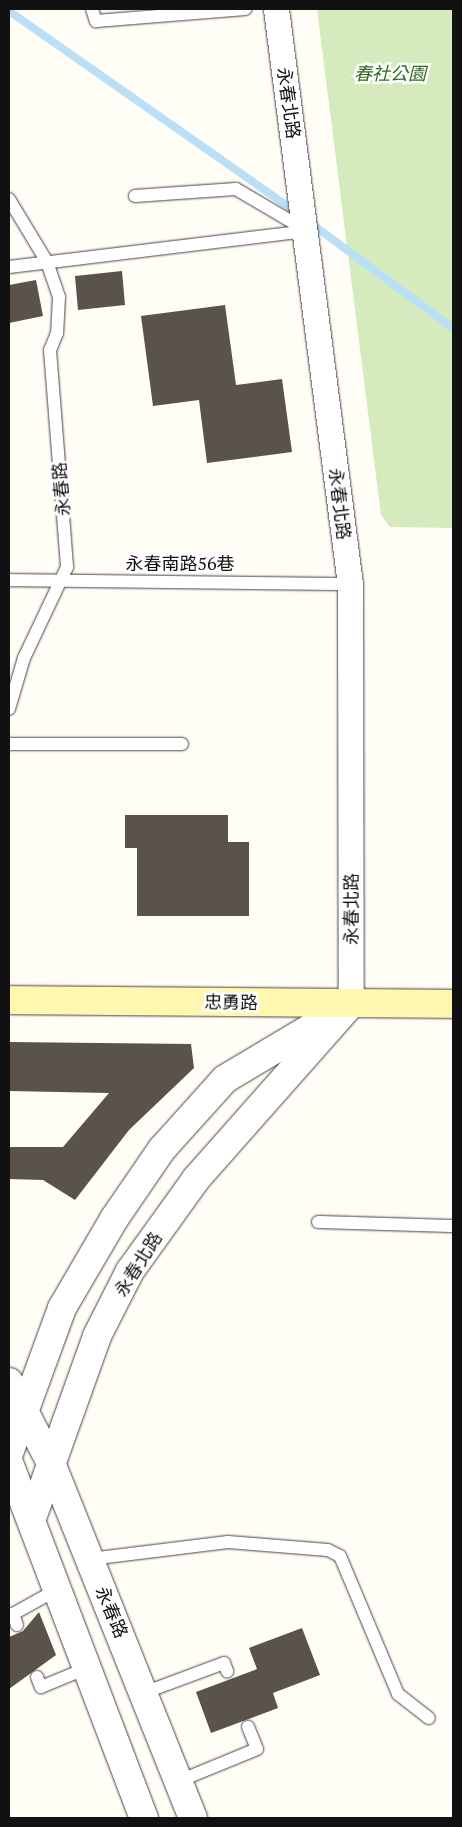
<!DOCTYPE html>
<html>
<head>
<meta charset="utf-8">
<style>
	body { margin:0 }
	#map { position:relative; width:462px; height:1827px; overflow:hidden; background:#fffdf5; font-family:"PT Serif","Noto Sans TC",serif }
	div>[style] { position:absolute }
	.green>* { inset:0; background:#d5ebbd }
	.stream>* { height:8px; margin:-4px; padding:0 4px; transform-origin:4px; border-radius:4px; background:#b9e0f7 }
	.building>* { inset:0; background:#5a524d }
	.roads { filter:drop-shadow(0 0 1px #444) drop-shadow(0 0 1px #444) }
	.service>* { height:12px; margin:-6px; padding:0 6px; transform-origin:6px; border-radius:6px; background:#fff }
	.minor>* { height:25px; margin:-12.5px; padding:0 12.5px; transform-origin:12.5px; border-radius:12.5px; background:#fff }
	.tertiary>* { height:28px; margin:-14px; padding:0 14px; transform-origin:14px; border-radius:14px; background:#fff }
	.secondary>* { height:28px; margin:-14px; padding:0 14px; transform-origin:14px; border-radius:14px; background:#fff6b0 }
	span { translate:-50% -50%; white-space:nowrap; text-align:center; line-height:1.15; -webkit-text-stroke:5px #fff; paint-order:stroke }
	.park-label { font-size:18px; color:#2f6b1f; font-style:italic }
	.street-label { font-size:18px; color:#111 }
	.frame { position:absolute; inset:0; border:10px solid #111; pointer-events:none }
</style>
</head>
<body>
<div id="map">
	<div class="green">
		<i style="clip-path:polygon(317px 9px,453px 9px,453px 528px,390px 527px,381px 515px)"></i>
	</div>
	<div class="stream">
		<i style="left:9px;top:11px;width:350px;rotate:35deg"></i>
		<i style="left:309px;top:222px;width:179px;rotate:36.4deg"></i>
	</div>
	<div class="building">
		<i style="clip-path:polygon(122px 271px,125px 305px,78px 310px,75px 276px)"></i>
		<i style="clip-path:polygon(36px 280px,43px 316px,9px 323px,9px 285px)"></i>
		<i style="clip-path:polygon(225px 305px,236px 385px,282px 379px,292px 452px,207px 463px,199px 400px,153px 406px,141px 316px)"></i>
		<i style="clip-path:polygon(125px 815px,228px 815px,228px 842px,249px 842px,249px 916px,137px 916px,137px 848px,125px 848px)"></i>
		<i style="clip-path:polygon(9px 1042px,191px 1044px,194px 1068px,129px 1130px,75px 1200px,43px 1180px,9px 1179px,9px 1147px,63px 1147px,109px 1093px,9px 1091px)"></i>
		<i style="clip-path:polygon(39px 1612px,56px 1655px,9px 1689px,9px 1637px,23px 1631px)"></i>
		<i style="clip-path:polygon(302px 1628px,320px 1675px,273px 1693px,278px 1708px,211px 1733px,196px 1692px,257px 1669px,249px 1648px)"></i>
	</div>
	<div class="roads">
		<div class="service">
			<i style="left:92px;top:9px;width:13px;rotate:72deg"></i>
			<i style="left:96px;top:21px;width:150px;rotate:-4.6deg"></i>
			<i style="left:135px;top:196px;width:101px;rotate:-4deg"></i>
			<i style="left:236px;top:189px;width:79px;rotate:30.5deg"></i>
			<i style="left:9px;top:199px;width:74px;rotate:58.9deg"></i>
			<i style="left:47px;top:262px;width:37px;rotate:71deg"></i>
			<i style="left:59px;top:297px;width:36px;rotate:93deg"></i>
			<i style="left:57px;top:333px;width:18px;rotate:112deg"></i>
			<i style="left:50px;top:350px;width:218px;rotate:85.5deg"></i>
			<i style="left:67px;top:567px;width:101px;rotate:115.3deg"></i>
			<i style="left:24px;top:658px;width:53px;rotate:106.4deg"></i>
			<i style="left:9px;top:267px;width:299px;rotate:-6.9deg"></i>
			<i style="left:9px;top:580px;width:341px;rotate:0.7deg"></i>
			<i style="left:9px;top:744px;width:173px"></i>
			<i style="left:318px;top:1222px;width:135px;rotate:1.7deg"></i>
			<i style="left:90px;top:1559px;width:139px;rotate:-7deg"></i>
			<i style="left:228px;top:1542px;width:100px;rotate:4.6deg"></i>
			<i style="left:328px;top:1550px;width:13px;rotate:27deg"></i>
			<i style="left:340px;top:1556px;width:150px;rotate:67.2deg"></i>
			<i style="left:398px;top:1694px;width:39px;rotate:38deg"></i>
			<i style="left:17px;top:1625px;width:12px;rotate:-110deg"></i>
			<i style="left:13px;top:1614px;width:51px;rotate:-29.1deg"></i>
			<i style="left:37px;top:1677px;width:11px;rotate:68deg"></i>
			<i style="left:41px;top:1687px;width:50px;rotate:-22.4deg"></i>
			<i style="left:146px;top:1692px;width:83px;rotate:-20.4deg"></i>
			<i style="left:224px;top:1663px;width:9px;rotate:69deg"></i>
			<i style="left:179px;top:1781px;width:84px;rotate:-22.3deg"></i>
			<i style="left:257px;top:1749px;width:24px;rotate:-112deg"></i>
		</div>
		<div class="minor">
			<i style="left:276px;top:9px;width:580px;rotate:82.67deg"></i>
			<i style="left:350px;top:584px;width:420px;rotate:89.9deg"></i>
		</div>
		<div class="tertiary">
			<i style="left:9px;top:1382px;width:91px;rotate:62.6deg"></i>
			<i style="left:51px;top:1463px;width:382px;rotate:68.2deg"></i>
			<i style="left:9px;top:1453px;width:154px;rotate:-69.9deg"></i>
			<i style="left:62px;top:1308px;width:103px;rotate:-59.7deg"></i>
			<i style="left:114px;top:1219px;width:85px;rotate:-55.6deg"></i>
			<i style="left:162px;top:1149px;width:94px;rotate:-48deg"></i>
			<i style="left:225px;top:1079px;width:121px;rotate:-30.8deg"></i>
			<i style="left:9px;top:1463px;width:380px;rotate:69.2deg"></i>
			<i style="left:32px;top:1518px;width:193px;rotate:-70.3deg"></i>
			<i style="left:97px;top:1336px;width:73px;rotate:-63.1deg"></i>
			<i style="left:130px;top:1271px;width:113px;rotate:-54.3deg"></i>
			<i style="left:196px;top:1179px;width:234px;rotate:-48.5deg"></i>
		</div>
		<div class="secondary">
			<i style="left:9px;top:1000px;width:444px;rotate:0.5deg"></i>
		</div>
	</div>
	<div class="park-label">
		<span style="left:390px;top:73px">春社公園</span>
	</div>
	<div class="street-label">
		<span style="left:289px;top:103px;rotate:82deg">永春北路</span>
		<span style="left:61px;top:489px;rotate:-95deg">永春路</span>
		<span style="left:340px;top:504px;rotate:83deg">永春北路</span>
		<span style="left:180px;top:563px">永春南路56巷</span>
		<span style="left:351px;top:909px;rotate:-90deg">永春北路</span>
		<span style="left:231px;top:1002px;rotate:1deg">忠勇路</span>
		<span style="left:138px;top:1264px;rotate:-58deg">永春北路</span>
		<span style="left:112px;top:1612px;rotate:67deg">永春路</span>
	</div>
	<div class="frame"></div>
</div>
</body>
</html>
